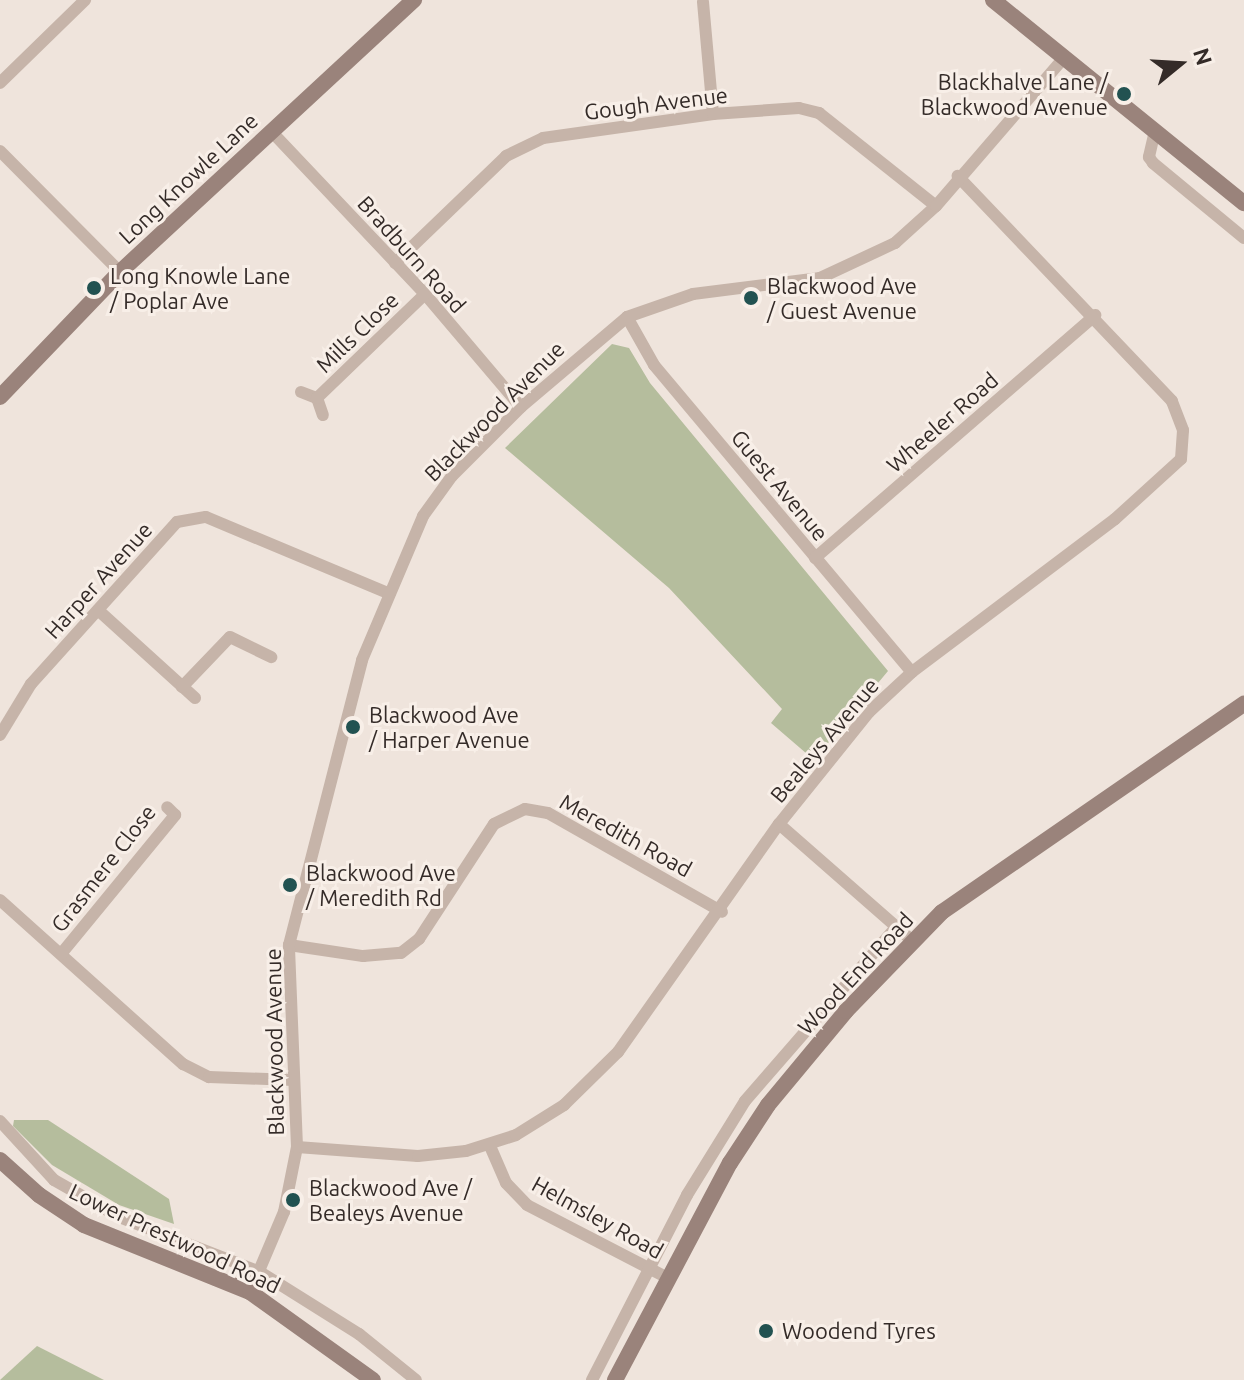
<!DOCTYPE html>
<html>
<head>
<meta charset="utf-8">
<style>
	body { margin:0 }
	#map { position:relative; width:1244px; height:1380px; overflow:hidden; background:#efe4dc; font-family:Ubuntu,sans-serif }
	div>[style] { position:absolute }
	.green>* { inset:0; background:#b5bd9d }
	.street>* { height:12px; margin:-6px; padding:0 6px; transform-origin:6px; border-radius:6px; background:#c6b4a9 }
	.secondary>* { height:16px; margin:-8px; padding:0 8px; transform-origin:8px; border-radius:8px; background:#9a837b }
	.dots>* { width:22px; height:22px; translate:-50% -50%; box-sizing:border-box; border:4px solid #f8efe8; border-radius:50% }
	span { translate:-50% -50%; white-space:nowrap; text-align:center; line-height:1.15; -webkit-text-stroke:6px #f8efe8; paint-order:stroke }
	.poi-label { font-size:22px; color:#342b28 }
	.right { translate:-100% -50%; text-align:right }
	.left { translate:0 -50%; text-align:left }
	.street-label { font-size:22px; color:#342b28 }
	.north { position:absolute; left:1140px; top:24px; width:80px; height:80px; -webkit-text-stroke:6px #f8efe8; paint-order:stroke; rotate:72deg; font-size:22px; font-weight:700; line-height:32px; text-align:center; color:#342b28 }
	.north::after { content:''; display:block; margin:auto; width:28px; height:36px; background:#342b28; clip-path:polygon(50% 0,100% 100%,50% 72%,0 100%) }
</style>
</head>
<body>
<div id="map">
	<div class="green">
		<i style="clip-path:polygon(612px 344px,629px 348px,650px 383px,888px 671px,814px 760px,771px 723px,782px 709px,669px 588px,505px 448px)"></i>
		<i style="clip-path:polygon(14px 1120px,48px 1120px,169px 1199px,174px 1224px,119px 1205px,52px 1165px,13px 1126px)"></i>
		<i style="clip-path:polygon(37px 1346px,104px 1380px,0 1380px)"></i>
	</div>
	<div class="street">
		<i style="left:703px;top:2px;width:112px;rotate:84.9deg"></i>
		<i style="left:0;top:83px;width:119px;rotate:-44.3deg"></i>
		<i style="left:271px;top:131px;width:224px;rotate:46.6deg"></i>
		<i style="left:425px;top:294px;width:148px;rotate:49.7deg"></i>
		<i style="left:1154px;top:135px;width:23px;rotate:103deg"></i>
		<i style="left:1149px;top:157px;width:7px;rotate:56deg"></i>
		<i style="left:1153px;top:163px;width:118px;rotate:39.5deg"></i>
		<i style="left:0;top:151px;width:170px;rotate:45.2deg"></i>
		<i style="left:395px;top:263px;width:154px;rotate:-43.9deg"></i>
		<i style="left:506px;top:156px;width:41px;rotate:-25.9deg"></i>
		<i style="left:543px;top:138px;width:172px;rotate:-8deg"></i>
		<i style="left:713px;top:114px;width:86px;rotate:-4deg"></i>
		<i style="left:799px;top:108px;width:21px;rotate:14deg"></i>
		<i style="left:819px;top:113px;width:149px;rotate:38.5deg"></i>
		<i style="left:627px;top:317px;width:55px;rotate:60.6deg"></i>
		<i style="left:654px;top:365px;width:401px;rotate:50deg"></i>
		<i style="left:301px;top:392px;width:17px;rotate:21deg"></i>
		<i style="left:317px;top:398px;width:18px;rotate:71deg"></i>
		<i style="left:317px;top:398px;width:150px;rotate:-43.9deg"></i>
		<i style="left:815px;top:558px;width:371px;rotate:-40.9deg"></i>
		<i style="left:98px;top:610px;width:131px;rotate:42.2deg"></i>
		<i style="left:182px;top:687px;width:69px;rotate:-46.2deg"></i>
		<i style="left:230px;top:637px;width:46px;rotate:26deg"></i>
		<i style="left:0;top:735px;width:60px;rotate:-58.7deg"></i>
		<i style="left:31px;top:684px;width:218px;rotate:-48deg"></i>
		<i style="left:177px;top:522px;width:29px;rotate:-10deg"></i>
		<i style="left:206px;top:517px;width:199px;rotate:22.7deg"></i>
		<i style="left:779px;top:824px;width:179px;rotate:41.2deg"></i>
		<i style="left:0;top:900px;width:246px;rotate:41.9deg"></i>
		<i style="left:183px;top:1064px;width:29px;rotate:27deg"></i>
		<i style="left:209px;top:1077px;width:85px;rotate:2deg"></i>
		<i style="left:289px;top:945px;width:75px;rotate:8.5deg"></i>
		<i style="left:363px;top:956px;width:38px;rotate:-5deg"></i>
		<i style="left:401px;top:953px;width:23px;rotate:-38deg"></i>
		<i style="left:419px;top:939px;width:137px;rotate:-56.9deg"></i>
		<i style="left:494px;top:824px;width:34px;rotate:-26deg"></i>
		<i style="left:525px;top:809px;width:23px;rotate:10deg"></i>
		<i style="left:548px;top:813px;width:200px;rotate:29.6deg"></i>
		<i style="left:61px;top:954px;width:180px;rotate:-50.6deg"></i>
		<i style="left:175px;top:815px;width:11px;rotate:-135deg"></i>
		<i style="left:0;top:1121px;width:80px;rotate:47.5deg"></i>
		<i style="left:54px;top:1180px;width:75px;rotate:29.6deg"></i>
		<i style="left:119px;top:1217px;width:151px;rotate:21.3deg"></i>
		<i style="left:260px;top:1272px;width:117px;rotate:32.1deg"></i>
		<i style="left:359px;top:1334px;width:73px;rotate:38.9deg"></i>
		<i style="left:490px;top:1146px;width:40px;rotate:66.6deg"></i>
		<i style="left:506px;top:1183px;width:30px;rotate:46deg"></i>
		<i style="left:527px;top:1205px;width:159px;rotate:27.4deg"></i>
		<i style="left:297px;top:1147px;width:121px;rotate:4.3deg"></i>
		<i style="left:418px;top:1156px;width:48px;rotate:-5.9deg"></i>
		<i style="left:466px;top:1151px;width:52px;rotate:-17.7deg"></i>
		<i style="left:516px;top:1135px;width:57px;rotate:-32deg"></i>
		<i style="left:564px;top:1105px;width:76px;rotate:-44.5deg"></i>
		<i style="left:618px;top:1052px;width:279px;rotate:-54.8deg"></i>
		<i style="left:779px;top:824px;width:144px;rotate:-51.2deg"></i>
		<i style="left:869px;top:712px;width:59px;rotate:-42.9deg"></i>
		<i style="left:912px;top:672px;width:254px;rotate:-37deg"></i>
		<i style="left:1115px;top:519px;width:89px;rotate:-42.3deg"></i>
		<i style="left:1181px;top:459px;width:29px;rotate:-86deg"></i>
		<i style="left:1183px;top:430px;width:31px;rotate:-111deg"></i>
		<i style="left:1172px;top:401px;width:311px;rotate:-133.6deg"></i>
		<i style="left:250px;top:1292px;width:87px;rotate:-67deg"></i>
		<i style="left:284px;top:1212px;width:66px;rotate:-78.7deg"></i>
		<i style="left:297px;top:1147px;width:202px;rotate:-92.3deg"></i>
		<i style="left:289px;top:945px;width:294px;rotate:-75.6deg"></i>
		<i style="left:362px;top:660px;width:156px;rotate:-67deg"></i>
		<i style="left:423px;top:516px;width:49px;rotate:-54.1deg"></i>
		<i style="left:452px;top:476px;width:98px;rotate:-45deg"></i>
		<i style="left:521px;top:407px;width:139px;rotate:-40.3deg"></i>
		<i style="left:627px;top:317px;width:70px;rotate:-19.2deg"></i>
		<i style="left:693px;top:294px;width:128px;rotate:-7.2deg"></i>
		<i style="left:820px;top:278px;width:83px;rotate:-25deg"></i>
		<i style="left:895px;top:243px;width:55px;rotate:-42.1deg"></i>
		<i style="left:936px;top:206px;width:193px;rotate:-49.2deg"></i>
		<i style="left:592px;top:1380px;width:208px;rotate:-62.8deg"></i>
		<i style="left:687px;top:1195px;width:110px;rotate:-58.3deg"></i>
		<i style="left:745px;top:1101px;width:230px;rotate:-49deg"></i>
	</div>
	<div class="secondary">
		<i style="left:993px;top:0;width:323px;rotate:39deg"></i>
		<i style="left:0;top:397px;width:173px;rotate:-46.2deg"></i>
		<i style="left:120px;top:272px;width:401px;rotate:-42.8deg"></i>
		<i style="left:0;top:1160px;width:52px;rotate:41.9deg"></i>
		<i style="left:39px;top:1195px;width:54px;rotate:33.7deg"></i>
		<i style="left:84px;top:1225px;width:179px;rotate:22deg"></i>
		<i style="left:250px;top:1292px;width:151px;rotate:35.6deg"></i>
		<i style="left:615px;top:1380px;width:246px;rotate:-62.1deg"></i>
		<i style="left:730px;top:1163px;width:69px;rotate:-56.8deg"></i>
		<i style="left:768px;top:1105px;width:122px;rotate:-50.3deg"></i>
		<i style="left:846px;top:1011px;width:138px;rotate:-45.9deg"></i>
		<i style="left:942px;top:912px;width:367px;rotate:-34.6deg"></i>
	</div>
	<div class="dots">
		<i style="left:1124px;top:94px;background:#225251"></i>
		<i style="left:94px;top:288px;background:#225251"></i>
		<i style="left:751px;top:298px;background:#225251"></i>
		<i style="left:353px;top:727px;background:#225251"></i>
		<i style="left:290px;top:885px;background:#225251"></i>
		<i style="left:293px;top:1200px;background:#225251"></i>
		<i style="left:766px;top:1331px;background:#225251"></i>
	</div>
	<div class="poi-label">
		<span class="right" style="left:1108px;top:94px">Blackhalve Lane /<br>Blackwood Avenue</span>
		<span class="left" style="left:110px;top:288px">Long Knowle Lane<br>/ Poplar Ave</span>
		<span class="left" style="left:767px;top:298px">Blackwood Ave<br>/ Guest Avenue</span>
		<span class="left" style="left:369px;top:727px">Blackwood Ave<br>/ Harper Avenue</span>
		<span class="left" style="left:306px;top:885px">Blackwood Ave<br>/ Meredith Rd</span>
		<span class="left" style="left:309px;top:1200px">Blackwood Ave /<br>Bealeys Avenue</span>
		<span class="left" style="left:782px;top:1331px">Woodend Tyres</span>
	</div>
	<div class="street-label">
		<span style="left:656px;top:103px;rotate:-7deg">Gough Avenue</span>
		<span style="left:188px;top:178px;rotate:-43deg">Long Knowle Lane</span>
		<span style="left:412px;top:254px;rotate:48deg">Bradburn Road</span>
		<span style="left:357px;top:332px;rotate:-44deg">Mills Close</span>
		<span style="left:494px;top:411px;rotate:-45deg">Blackwood Avenue</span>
		<span style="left:942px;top:422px;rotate:-41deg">Wheeler Road</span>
		<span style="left:780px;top:485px;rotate:50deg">Guest Avenue</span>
		<span style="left:98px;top:580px;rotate:-48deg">Harper Avenue</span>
		<span style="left:824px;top:740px;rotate:-50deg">Bealeys Avenue</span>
		<span style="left:626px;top:835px;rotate:29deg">Meredith Road</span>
		<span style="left:103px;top:868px;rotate:-52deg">Grasmere Close</span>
		<span style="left:855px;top:973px;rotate:-47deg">Wood End Road</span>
		<span style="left:274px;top:1042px;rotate:-91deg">Blackwood Avenue</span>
		<span style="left:598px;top:1217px;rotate:29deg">Helmsley Road</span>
		<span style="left:175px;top:1238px;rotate:25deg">Lower Prestwood Road</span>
	</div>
	<div class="north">N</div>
</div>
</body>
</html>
